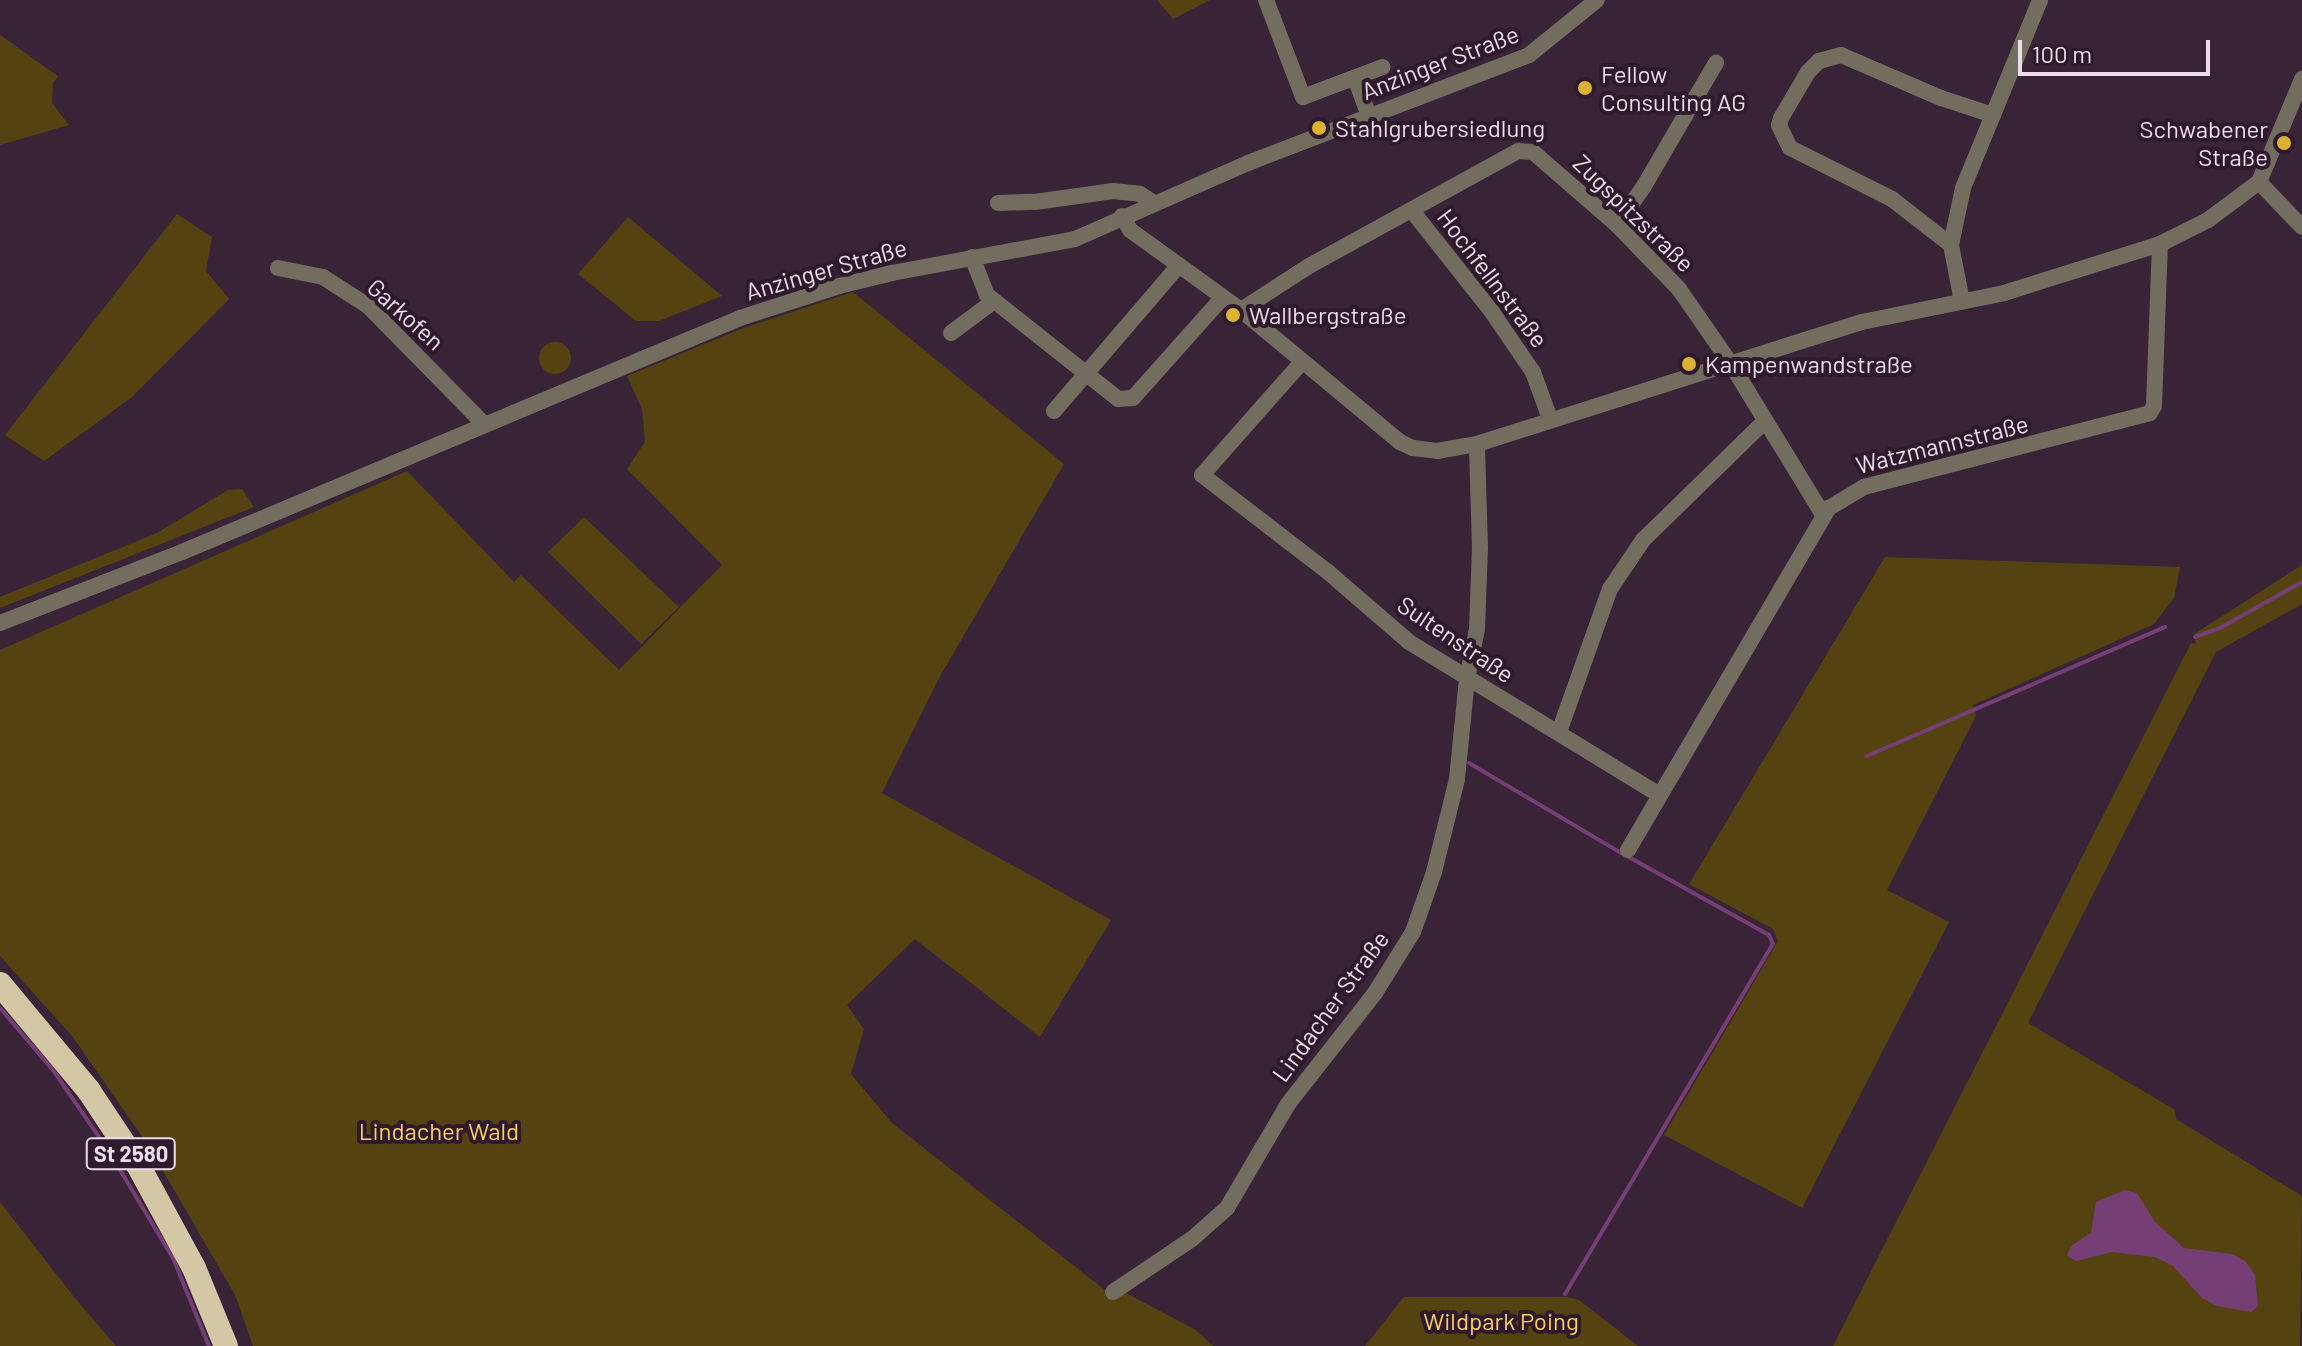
<!DOCTYPE html>
<html>
<head>
<meta charset="utf-8">
<style>
	body { margin:0 }
	#map { position:relative; width:2302px; height:1346px; overflow:hidden; background:#382337; font-family:Barlow,sans-serif }
	div>[style] { position:absolute }
	.green>* { inset:0; background:#544311 }
	.round { border-radius:50% }
	.water>* { inset:0; background:#753e75 }
	.stream>* { height:4px; margin:-2px; padding:0 2px; transform-origin:2px; border-radius:2px; background:#753e75 }
	.minor>* { height:16px; margin:-8px; padding:0 8px; transform-origin:8px; border-radius:8px; background:#726d5f }
	.highway>* { height:24px; margin:-12px; padding:0 12px; transform-origin:12px; border-radius:12px; background:#d4c7a6 }
	.dots>* { width:22px; height:22px; translate:-50% -50%; box-sizing:border-box; border:4px solid #2e192d; border-radius:50% }
	span { translate:-50% -50%; white-space:nowrap; text-align:center; line-height:1.15; -webkit-text-stroke:8px #2e192d; paint-order:stroke }
	.shield-label span { padding:2px 6px; background:#2e192d; border:2px solid; border-radius:6px; -webkit-text-stroke-width:0 }
	.shield-label { font-size:22px; color:#ebddea; font-weight:700 }
	.street-label { font-size:24px; color:#ebddea }
	.poi-label { font-size:24px; color:#ebddea }
	.left { translate:0 -50%; text-align:left }
	.right { translate:-100% -50%; text-align:right }
	.park-label { font-size:24px; color:#fad05f }
	.scale { position:absolute; left:2018px; top:40px; width:192px; height:36px; box-sizing:border-box; border:4px solid #ebddea; border-top:0; padding-left:10px; font-size:24px; line-height:28px; white-space:nowrap; color:#ebddea; -webkit-text-stroke:6px #2e192d; paint-order:stroke }
</style>
</head>
<body>
<div id="map">
	<div class="green">
		<i style="clip-path:polygon(1157px 0,1210px 0,1173px 19px)"></i>
		<i style="clip-path:polygon(0 35px,58px 76px,53px 83px,52px 103px,69px 125px,0 145px)"></i>
		<i style="clip-path:polygon(177px 214px,212px 237px,206px 271px,229px 299px,132px 397px,44px 461px,5px 435px)"></i>
		<i style="clip-path:polygon(628px 217px,722px 296px,659px 321px,636px 321px,578px 274px)"></i>
		<i style="clip-path:polygon(853px 292px,1064px 464px,939px 678px,882px 793px,1111px 920px,1040px 1037px,915px 939px,847px 1005px,864px 1029px,851px 1074px,892px 1123px,1106px 1291px,1122px 1291px,1196px 1330px,1213px 1346px,253px 1346px,235px 1295px,148px 1145px,73px 1037px,0 956px,0 650px,407px 471px,514px 582px,521px 575px,619px 670px,722px 565px,627px 469px,645px 442px,642px 409px,627px 376px,741px 329px)"></i>
		<i class="round" style="left:539px;top:342px;width:32px;height:32px"></i>
		<i style="clip-path:polygon(242px 489px,254px 507px,0 608px,0 597px,157px 533px,228px 490px)"></i>
		<i style="clip-path:polygon(584px 517px,679px 607px,641px 644px,548px 552px)"></i>
		<i style="clip-path:polygon(1885px 557px,2180px 567px,2174px 598px,2154px 624px,1973px 705px,1976px 716px,1887px 890px,1949px 922px,1802px 1208px,1664px 1135px,1778px 941px,1773px 929px,1689px 884px)"></i>
		<i style="clip-path:polygon(2302px 565px,2302px 604px,2216px 652px,2028px 1023px,2175px 1110px,2176px 1119px,2302px 1196px,2300px 1346px,1833px 1346px,2191px 643px,2196px 644px,2194px 634px)"></i>
		<i style="clip-path:polygon(0 1202px,74px 1297px,116px 1346px,0 1346px)"></i>
		<i style="clip-path:polygon(1404px 1297px,1567px 1297px,1579px 1300px,1638px 1346px,1365px 1346px)"></i>
	</div>
	<div class="water">
		<i style="clip-path:polygon(2125px 1190px,2137px 1193px,2155px 1222px,2184px 1248px,2232px 1254px,2245px 1261px,2255px 1275px,2258px 1306px,2251px 1312px,2217px 1306px,2202px 1298px,2173px 1266px,2155px 1257px,2112px 1252px,2076px 1261px,2067px 1256px,2071px 1246px,2091px 1233px,2096px 1202px)"></i>
	</div>
	<div class="stream">
		<i style="left:2195px;top:637px;width:27px;rotate:-20deg"></i>
		<i style="left:2220px;top:628px;width:94px;rotate:-29.3deg"></i>
		<i style="left:1867px;top:756px;width:325px;rotate:-23.4deg"></i>
		<i style="left:1469px;top:763px;width:177px;rotate:30.6deg"></i>
		<i style="left:0;top:1008px;width:82px;rotate:49.5deg"></i>
		<i style="left:53px;top:1070px;width:97px;rotate:55.5deg"></i>
		<i style="left:108px;top:1150px;width:126px;rotate:59deg"></i>
		<i style="left:173px;top:1258px;width:95px;rotate:67.8deg"></i>
		<i style="left:1565px;top:1294px;width:407px;rotate:-59.3deg"></i>
		<i style="left:1773px;top:944px;width:10px;rotate:-114deg"></i>
		<i style="left:1769px;top:935px;width:160px;rotate:-150.9deg"></i>
	</div>
	<div class="minor">
		<i style="left:1266px;top:0;width:104px;rotate:69.1deg"></i>
		<i style="left:1303px;top:97px;width:85px;rotate:-20.6deg"></i>
		<i style="left:1355px;top:78px;width:40px;rotate:69.8deg"></i>
		<i style="left:2259px;top:182px;width:62px;rotate:46.3deg"></i>
		<i style="left:998px;top:203px;width:37px;rotate:-2deg"></i>
		<i style="left:1035px;top:202px;width:79px;rotate:-8deg"></i>
		<i style="left:1113px;top:191px;width:27px;rotate:6deg"></i>
		<i style="left:1140px;top:194px;width:17px;rotate:33deg"></i>
		<i style="left:1413px;top:212px;width:127px;rotate:51.7deg"></i>
		<i style="left:1492px;top:312px;width:73px;rotate:55.7deg"></i>
		<i style="left:1533px;top:372px;width:50px;rotate:70.1deg"></i>
		<i style="left:1122px;top:216px;width:16px;rotate:60deg"></i>
		<i style="left:1130px;top:230px;width:137px;rotate:35.8deg"></i>
		<i style="left:1241px;top:310px;width:207px;rotate:39.7deg"></i>
		<i style="left:1400px;top:442px;width:14px;rotate:25deg"></i>
		<i style="left:1413px;top:448px;width:24px;rotate:7deg"></i>
		<i style="left:1437px;top:451px;width:41px;rotate:-9.9deg"></i>
		<i style="left:1477px;top:444px;width:404px;rotate:-17.6deg"></i>
		<i style="left:1862px;top:322px;width:145px;rotate:-11.5deg"></i>
		<i style="left:2004px;top:293px;width:164px;rotate:-17.4deg"></i>
		<i style="left:2160px;top:244px;width:54px;rotate:-26.6deg"></i>
		<i style="left:2208px;top:220px;width:64px;rotate:-36.7deg"></i>
		<i style="left:2259px;top:182px;width:112px;rotate:-67.3deg"></i>
		<i style="left:1617px;top:225px;width:47px;rotate:-55.3deg"></i>
		<i style="left:1644px;top:186px;width:143px;rotate:-59.7deg"></i>
		<i style="left:1951px;top:245px;width:75px;rotate:-142.1deg"></i>
		<i style="left:1892px;top:199px;width:114px;rotate:-153.4deg"></i>
		<i style="left:1790px;top:148px;width:25px;rotate:-116deg"></i>
		<i style="left:1779px;top:125px;width:7px;rotate:-74deg"></i>
		<i style="left:1781px;top:118px;width:53px;rotate:-59.6deg"></i>
		<i style="left:1808px;top:72px;width:16px;rotate:-45deg"></i>
		<i style="left:1819px;top:61px;width:23px;rotate:-15deg"></i>
		<i style="left:1841px;top:55px;width:109px;rotate:23.3deg"></i>
		<i style="left:1941px;top:98px;width:55px;rotate:18.1deg"></i>
		<i style="left:972px;top:257px;width:41px;rotate:68.5deg"></i>
		<i style="left:987px;top:295px;width:167px;rotate:38.4deg"></i>
		<i style="left:1118px;top:399px;width:15px;rotate:-4deg"></i>
		<i style="left:1133px;top:398px;width:135px;rotate:-48.3deg"></i>
		<i style="left:278px;top:268px;width:46px;rotate:11.3deg"></i>
		<i style="left:323px;top:277px;width:54px;rotate:32.8deg"></i>
		<i style="left:368px;top:306px;width:165px;rotate:45.5deg"></i>
		<i style="left:1962px;top:301px;width:57px;rotate:-101.1deg"></i>
		<i style="left:1951px;top:245px;width:58px;rotate:-78.1deg"></i>
		<i style="left:1963px;top:188px;width:203px;rotate:-67.7deg"></i>
		<i style="left:1241px;top:310px;width:81px;rotate:-32.9deg"></i>
		<i style="left:1309px;top:266px;width:239px;rotate:-28.8deg"></i>
		<i style="left:1518px;top:151px;width:15px;rotate:4deg"></i>
		<i style="left:1533px;top:152px;width:111px;rotate:41deg"></i>
		<i style="left:1617px;top:225px;width:89px;rotate:45.9deg"></i>
		<i style="left:1679px;top:289px;width:91px;rotate:55.3deg"></i>
		<i style="left:1731px;top:364px;width:177px;rotate:58.6deg"></i>
		<i style="left:951px;top:333px;width:54px;rotate:-36.7deg"></i>
		<i style="left:1302px;top:362px;width:151px;rotate:131.5deg"></i>
		<i style="left:1202px;top:475px;width:159px;rotate:37.6deg"></i>
		<i style="left:1328px;top:572px;width:107px;rotate:40.8deg"></i>
		<i style="left:1409px;top:642px;width:292px;rotate:31.4deg"></i>
		<i style="left:1054px;top:411px;width:192px;rotate:-49.4deg"></i>
		<i style="left:0;top:623px;width:195px;rotate:-21.3deg"></i>
		<i style="left:182px;top:552px;width:605px;rotate:-22.75deg"></i>
		<i style="left:740px;top:318px;width:104px;rotate:-17.9deg"></i>
		<i style="left:839px;top:286px;width:55px;rotate:-13.8deg"></i>
		<i style="left:892px;top:273px;width:186px;rotate:-10.5deg"></i>
		<i style="left:1075px;top:239px;width:189px;rotate:-23.7deg"></i>
		<i style="left:1248px;top:163px;width:301px;rotate:-21deg"></i>
		<i style="left:1529px;top:55px;width:87px;rotate:-39deg"></i>
		<i style="left:1559px;top:732px;width:152px;rotate:-70.4deg"></i>
		<i style="left:1610px;top:589px;width:59px;rotate:-56deg"></i>
		<i style="left:1643px;top:540px;width:169px;rotate:-44.3deg"></i>
		<i style="left:1628px;top:850px;width:397px;rotate:-59.6deg"></i>
		<i style="left:1829px;top:508px;width:41px;rotate:-31deg"></i>
		<i style="left:1864px;top:487px;width:295px;rotate:-14.5deg"></i>
		<i style="left:2150px;top:413px;width:8px;rotate:-60deg"></i>
		<i style="left:2154px;top:406px;width:162px;rotate:-87.9deg"></i>
		<i style="left:1113px;top:1292px;width:95px;rotate:-33.9deg"></i>
		<i style="left:1192px;top:1239px;width:47px;rotate:-41.5deg"></i>
		<i style="left:1227px;top:1208px;width:121px;rotate:-59.6deg"></i>
		<i style="left:1288px;top:1104px;width:141px;rotate:-51.9deg"></i>
		<i style="left:1375px;top:993px;width:72px;rotate:-58.1deg"></i>
		<i style="left:1413px;top:932px;width:64px;rotate:-70.7deg"></i>
		<i style="left:1434px;top:872px;width:96px;rotate:-76.1deg"></i>
		<i style="left:1457px;top:779px;width:100px;rotate:-84.3deg"></i>
		<i style="left:1467px;top:679px;width:51px;rotate:-78.7deg"></i>
		<i style="left:1477px;top:629px;width:81px;rotate:-87.9deg"></i>
		<i style="left:1480px;top:548px;width:104px;rotate:-91.7deg"></i>
	</div>
	<div class="highway">
		<i style="left:0;top:984px;width:139px;rotate:50.2deg"></i>
		<i style="left:89px;top:1091px;width:89px;rotate:56.5deg"></i>
		<i style="left:138px;top:1165px;width:117px;rotate:61.5deg"></i>
		<i style="left:194px;top:1268px;width:84px;rotate:67.7deg"></i>
	</div>
	<div class="dots">
		<i style="left:1585px;top:88px;background:#dcb233"></i>
		<i style="left:1319px;top:128px;background:#dcb233"></i>
		<i style="left:2284px;top:143px;background:#dcb233"></i>
		<i style="left:1233px;top:315px;background:#dcb233"></i>
		<i style="left:1689px;top:364px;background:#dcb233"></i>
	</div>
	<div class="shield-label">
		<span style="left:131px;top:1154px">St 2580</span>
	</div>
	<div class="street-label">
		<span style="left:1440px;top:62px;rotate:-21deg">Anzinger Straße</span>
		<span style="left:1634px;top:213px;rotate:44deg">Zugspitzstraße</span>
		<span style="left:826px;top:269px;rotate:-16deg">Anzinger Straße</span>
		<span style="left:1493px;top:278px;rotate:53deg">Hochfellnstraße</span>
		<span style="left:406px;top:314px;rotate:42deg">Garkofen</span>
		<span style="left:1942px;top:444px;rotate:-14deg">Watzmannstraße</span>
		<span style="left:1456px;top:639px;rotate:34deg">Sultenstraße</span>
		<span style="left:1330px;top:1006px;rotate:-54deg">Lindacher Straße</span>
	</div>
	<div class="poi-label">
		<span class="left" style="left:1601px;top:88px">Fellow<br>Consulting AG</span>
		<span class="left" style="left:1335px;top:128px">Stahlgrubersiedlung</span>
		<span class="right" style="left:2268px;top:143px">Schwabener<br>Straße</span>
		<span class="left" style="left:1249px;top:315px">Wallbergstraße</span>
		<span class="left" style="left:1705px;top:364px">Kampenwandstraße</span>
	</div>
	<div class="park-label">
		<span style="left:439px;top:1131px">Lindacher Wald</span>
		<span style="left:1501px;top:1321px">Wildpark Poing</span>
	</div>
	<div class="scale">100 m</div>
</div>
</body>
</html>
